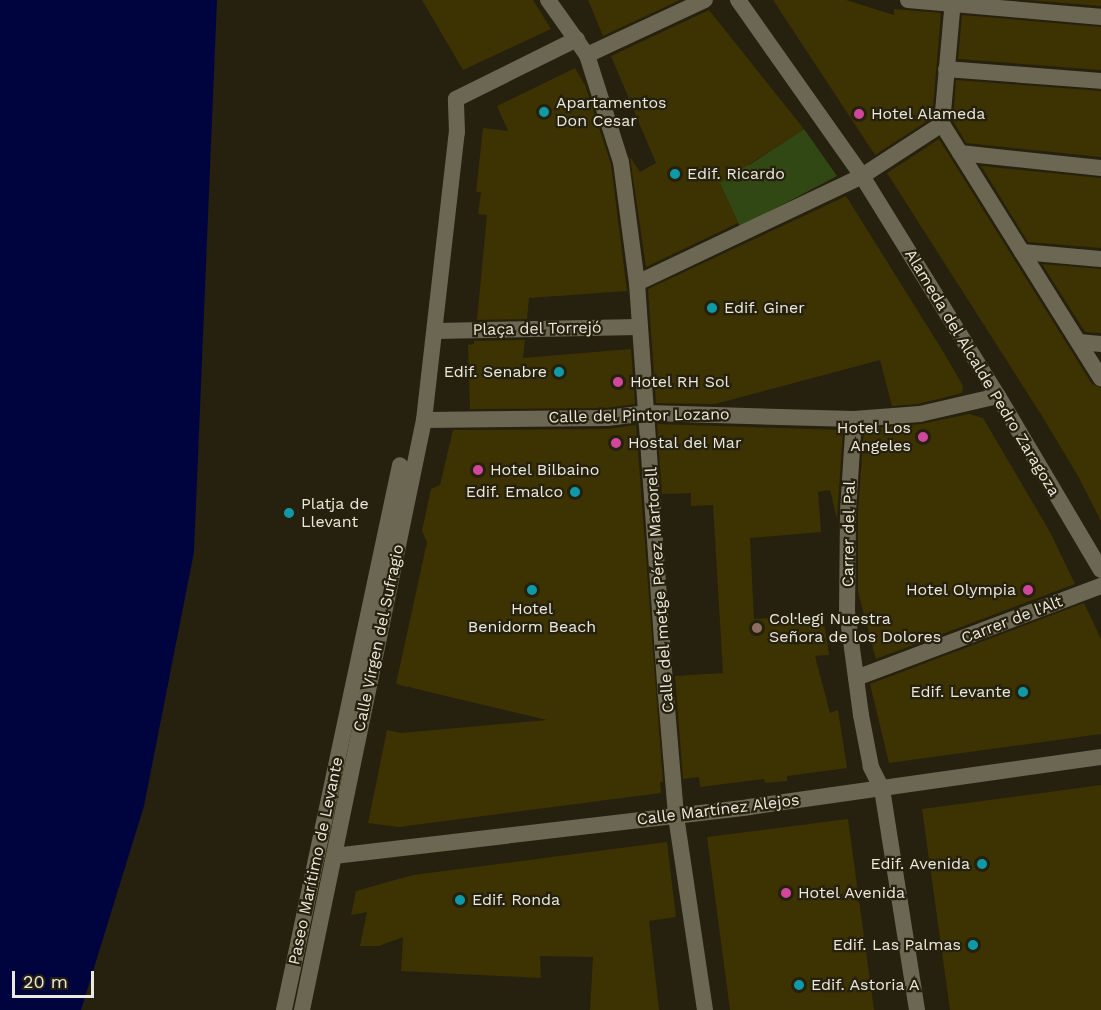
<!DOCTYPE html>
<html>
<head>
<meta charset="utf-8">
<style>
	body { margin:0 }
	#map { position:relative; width:1101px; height:1010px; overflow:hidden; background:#26210e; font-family:"Work Sans",sans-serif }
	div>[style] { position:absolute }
	.green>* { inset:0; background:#314814 }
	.water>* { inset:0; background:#00043e }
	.building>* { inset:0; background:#3d3201 }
	.pedestrian>* { height:16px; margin:-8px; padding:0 8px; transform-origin:8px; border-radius:8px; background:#6c6752 }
	.minor>* { height:16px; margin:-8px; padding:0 8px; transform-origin:8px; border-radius:8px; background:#6c6752 }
	.dots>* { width:16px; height:16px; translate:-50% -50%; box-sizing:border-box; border:3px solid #26210e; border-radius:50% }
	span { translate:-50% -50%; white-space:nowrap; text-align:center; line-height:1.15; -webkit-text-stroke:4.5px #26210e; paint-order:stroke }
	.poi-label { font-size:16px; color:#ebe9dd }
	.left { translate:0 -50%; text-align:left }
	.right { translate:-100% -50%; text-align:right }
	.street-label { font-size:16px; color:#ebe9dd }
	.scale { position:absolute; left:12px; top:971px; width:82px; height:27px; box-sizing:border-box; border:3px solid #ebe9dd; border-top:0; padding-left:8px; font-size:18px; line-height:21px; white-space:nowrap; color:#ebe9dd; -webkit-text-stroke:4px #26210e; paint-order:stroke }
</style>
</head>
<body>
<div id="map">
	<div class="green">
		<i style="clip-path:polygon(804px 129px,837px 176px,740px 227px,704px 149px,730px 135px,749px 165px)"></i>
	</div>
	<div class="water">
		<i style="clip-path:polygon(0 0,217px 0,194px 552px,144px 806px,81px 1010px,0 1010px)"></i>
	</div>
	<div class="building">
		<i style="clip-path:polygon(422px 0,533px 0,551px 29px,463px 70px)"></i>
		<i style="clip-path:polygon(588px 0,680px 0,603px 36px)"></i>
		<i style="clip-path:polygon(773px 0,846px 0,894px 15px,894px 9px,941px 13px,932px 118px,875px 155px)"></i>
		<i style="clip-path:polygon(1028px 0,1101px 0,1101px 6px)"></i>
		<i style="clip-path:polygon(709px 10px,804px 129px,720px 183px,738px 223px,646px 267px,630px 157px,640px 172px,656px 163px,611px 56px)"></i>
		<i style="clip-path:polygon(962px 15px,1101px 27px,1101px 70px,958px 59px)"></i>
		<i style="clip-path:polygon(575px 68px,585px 85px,611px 164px,627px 291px,529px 298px,527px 319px,477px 320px,487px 215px,478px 214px,481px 192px,476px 192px,483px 128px,508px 131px,497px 106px)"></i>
		<i style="clip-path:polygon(956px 80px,1101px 91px,1101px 157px,966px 143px,953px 121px)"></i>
		<i style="clip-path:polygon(939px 139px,1092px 384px,1101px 388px,1101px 521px,1078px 476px,1042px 416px,887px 173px)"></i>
		<i style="clip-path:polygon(981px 166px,1101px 178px,1101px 248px,1028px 242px)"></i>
		<i style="clip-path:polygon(846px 196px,944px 353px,963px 386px,962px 393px,918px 404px,892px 406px,880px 360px,715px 404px,656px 403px,648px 289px)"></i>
		<i style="clip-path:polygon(1042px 264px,1101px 269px,1101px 333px,1085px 332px)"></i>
		<i style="clip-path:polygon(525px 340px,523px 358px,631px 349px,635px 404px,606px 408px,470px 409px,468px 345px,474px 344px,474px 341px)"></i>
		<i style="clip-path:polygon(969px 414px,983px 418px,1050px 532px,1075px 584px,876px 659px,858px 592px,858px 511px,864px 429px,921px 424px)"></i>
		<i style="clip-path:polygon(657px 424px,843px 430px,837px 519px,830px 490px,818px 492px,821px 532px,750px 538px,754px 619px,823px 615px,829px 655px,815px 656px,830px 713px,838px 710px,847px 768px,787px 776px,787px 781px,765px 783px,764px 779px,700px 787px,699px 777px,683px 779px,675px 676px,723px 673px,713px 505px,691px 506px,691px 493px,662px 494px)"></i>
		<i style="clip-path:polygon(636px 425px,663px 782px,660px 782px,661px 793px,399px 827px,368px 823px,387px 730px,401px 733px,547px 720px,396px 684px,427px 542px,422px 531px,431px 489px,440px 485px,453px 430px,607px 429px)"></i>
		<i style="clip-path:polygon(1084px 603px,1101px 639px,1101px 734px,889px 763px,870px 684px)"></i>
		<i style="clip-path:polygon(1101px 785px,1101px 1010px,950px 1010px,922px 809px)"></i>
		<i style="clip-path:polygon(848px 819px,874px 1010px,730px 1010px,707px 837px)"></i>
		<i style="clip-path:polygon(667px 842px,676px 917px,649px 921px,659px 1010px,590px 1010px,593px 957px,540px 956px,541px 978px,401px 971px,403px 937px,379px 946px,360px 946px,367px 912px,351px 915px,356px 891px,413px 875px)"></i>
	</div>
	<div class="pedestrian">
		<i style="left:738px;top:0;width:215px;rotate:54.8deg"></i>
		<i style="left:862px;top:176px;width:259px;rotate:58.3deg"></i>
		<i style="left:998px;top:396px;width:202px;rotate:59.4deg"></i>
		<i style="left:908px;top:0;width:194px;rotate:5deg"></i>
		<i style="left:953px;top:0;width:124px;rotate:95.1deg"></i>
		<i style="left:942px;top:124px;width:300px;rotate:58deg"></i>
		<i style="left:946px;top:69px;width:155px;rotate:4.4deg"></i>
		<i style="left:960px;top:153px;width:142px;rotate:6.1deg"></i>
		<i style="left:1022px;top:252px;width:79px;rotate:5.1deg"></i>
		<i style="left:637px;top:283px;width:249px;rotate:-25.4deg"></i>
		<i style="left:862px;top:176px;width:95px;rotate:-33deg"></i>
		<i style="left:435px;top:331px;width:204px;rotate:-1.1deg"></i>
		<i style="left:1079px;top:342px;width:22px;rotate:5deg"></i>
		<i style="left:424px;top:420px;width:183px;rotate:-0.6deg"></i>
		<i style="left:607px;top:418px;width:41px;rotate:-7deg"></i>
		<i style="left:856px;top:678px;width:262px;rotate:-20.6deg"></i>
		<i style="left:666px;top:696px;width:120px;rotate:85.2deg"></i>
		<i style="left:676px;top:816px;width:196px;rotate:81.5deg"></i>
		<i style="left:334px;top:856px;width:418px;rotate:-6.7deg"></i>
		<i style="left:749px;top:807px;width:356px;rotate:-8.1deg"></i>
		<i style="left:284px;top:1010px;width:557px;rotate:-77.98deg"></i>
		<i style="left:917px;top:1010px;width:224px;rotate:-99deg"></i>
		<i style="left:882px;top:789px;width:25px;rotate:-117deg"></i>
		<i style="left:871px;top:767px;width:53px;rotate:-100.9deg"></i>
		<i style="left:861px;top:715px;width:104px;rotate:-97.7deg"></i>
		<i style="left:847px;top:612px;width:101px;rotate:-89.4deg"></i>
		<i style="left:848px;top:511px;width:92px;rotate:-86.3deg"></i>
		<i style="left:854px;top:419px;width:66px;rotate:-4.3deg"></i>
		<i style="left:920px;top:414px;width:80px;rotate:-13deg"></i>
	</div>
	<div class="minor">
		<i style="left:548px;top:0;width:67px;rotate:54.7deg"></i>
		<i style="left:587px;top:55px;width:112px;rotate:72.4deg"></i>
		<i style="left:621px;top:162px;width:122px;rotate:82.5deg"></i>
		<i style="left:637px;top:283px;width:414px;rotate:86deg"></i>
		<i style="left:587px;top:55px;width:130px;rotate:-25deg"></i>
		<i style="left:648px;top:413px;width:206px;rotate:1.7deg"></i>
		<i style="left:302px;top:1010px;width:602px;rotate:-78.32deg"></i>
		<i style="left:424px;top:420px;width:290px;rotate:-83.5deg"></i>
		<i style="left:457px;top:132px;width:33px;rotate:-92deg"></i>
		<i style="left:456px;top:99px;width:135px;rotate:-26.4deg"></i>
	</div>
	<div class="dots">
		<i style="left:544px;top:112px;background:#0f9aa8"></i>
		<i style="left:859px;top:114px;background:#d1479c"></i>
		<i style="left:675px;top:174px;background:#0f9aa8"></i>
		<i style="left:712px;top:308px;background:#0f9aa8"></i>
		<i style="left:559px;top:372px;background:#0f9aa8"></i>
		<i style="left:618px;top:382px;background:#d1479c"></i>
		<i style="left:923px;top:437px;background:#d1479c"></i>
		<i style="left:616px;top:443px;background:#d1479c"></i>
		<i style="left:478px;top:470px;background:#d1479c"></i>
		<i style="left:575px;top:492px;background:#0f9aa8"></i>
		<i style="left:289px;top:513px;background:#0f9aa8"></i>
		<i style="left:532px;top:590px;background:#0f9aa8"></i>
		<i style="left:1028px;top:590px;background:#d1479c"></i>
		<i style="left:757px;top:628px;background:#8d6e63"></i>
		<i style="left:1023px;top:692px;background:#0f9aa8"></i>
		<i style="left:982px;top:864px;background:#0f9aa8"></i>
		<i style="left:786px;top:893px;background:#d1479c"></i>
		<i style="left:460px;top:900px;background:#0f9aa8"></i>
		<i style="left:973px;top:945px;background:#0f9aa8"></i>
		<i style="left:799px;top:985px;background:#0f9aa8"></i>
	</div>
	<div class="poi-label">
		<span class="left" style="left:556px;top:112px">Apartamentos<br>Don Cesar</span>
		<span class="left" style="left:871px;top:114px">Hotel Alameda</span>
		<span class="left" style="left:687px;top:174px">Edif. Ricardo</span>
		<span class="left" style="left:724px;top:308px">Edif. Giner</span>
		<span class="right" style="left:547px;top:372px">Edif. Senabre</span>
		<span class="left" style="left:630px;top:382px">Hotel RH Sol</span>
		<span class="right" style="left:911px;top:437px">Hotel Los<br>Angeles</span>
		<span class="left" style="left:628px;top:443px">Hostal del Mar</span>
		<span class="left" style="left:490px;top:470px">Hotel Bilbaino</span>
		<span class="right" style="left:563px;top:492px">Edif. Emalco</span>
		<span class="left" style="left:301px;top:513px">Platja de<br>Llevant</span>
		<span class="right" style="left:1016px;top:590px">Hotel Olympia</span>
		<span style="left:532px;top:618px">Hotel<br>Benidorm Beach</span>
		<span class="left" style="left:769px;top:628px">Col·legi Nuestra<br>Señora de los Dolores</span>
		<span class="right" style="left:1011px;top:692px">Edif. Levante</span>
		<span class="right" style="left:970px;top:864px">Edif. Avenida</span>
		<span class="left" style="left:798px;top:893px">Hotel Avenida</span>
		<span class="left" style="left:472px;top:900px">Edif. Ronda</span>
		<span class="right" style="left:961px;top:945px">Edif. Las Palmas</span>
		<span class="left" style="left:811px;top:985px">Edif. Astoria A</span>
	</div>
	<div class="street-label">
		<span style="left:537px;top:329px;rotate:-1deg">Plaça del Torrejó</span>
		<span style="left:982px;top:373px;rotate:59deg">Alameda del Alcalde Pedro Zaragoza</span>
		<span style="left:639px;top:416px;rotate:-1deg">Calle del Pintor Lozano</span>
		<span style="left:849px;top:534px;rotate:-89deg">Carrer del Pal</span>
		<span style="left:660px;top:590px;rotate:-94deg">Calle del metge Pérez Martorell</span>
		<span style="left:1012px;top:620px;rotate:-21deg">Carrer de l'Alt</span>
		<span style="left:379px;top:638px;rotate:-78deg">Calle Virgen del Sufragio</span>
		<span style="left:718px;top:810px;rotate:-7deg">Calle Martínez Alejos</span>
		<span style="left:316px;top:861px;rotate:-78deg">Paseo Marítimo de Levante</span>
	</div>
	<div class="scale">20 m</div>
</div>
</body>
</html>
